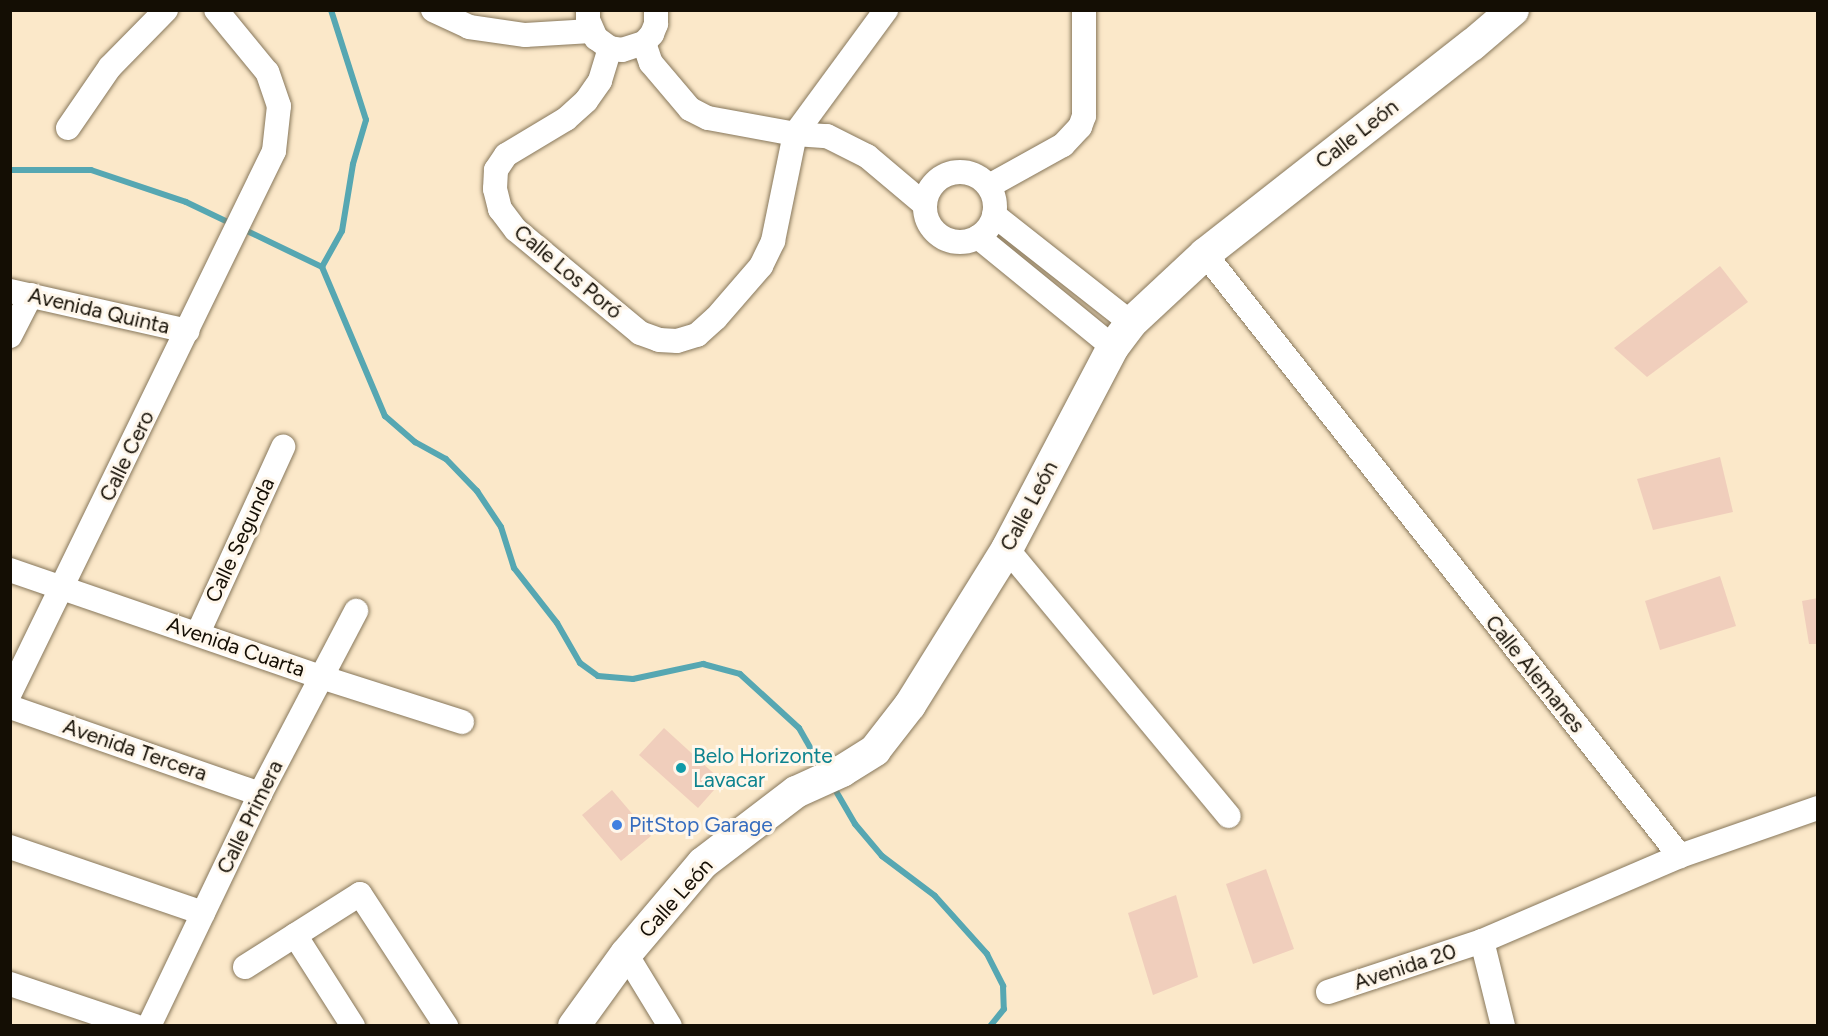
<!DOCTYPE html>
<html>
<head>
<meta charset="utf-8">
<style>
	body { margin:0 }
	#map { position:relative; width:1828px; height:1036px; overflow:hidden; background:#fbe8c9; font-family:Figtree,sans-serif }
	div>[style] { position:absolute }
	.stream>* { height:6px; margin:-3px; padding:0 3px; transform-origin:3px; border-radius:3px; background:#56a7b2 }
	.building>* { inset:0; background:#f0cebc }
	.roads { filter:drop-shadow(0 0 2px #87775b) drop-shadow(0 0 2px #87775b) }
	.minor>* { height:24px; margin:-12px; padding:0 12px; transform-origin:12px; border-radius:12px; background:#fff }
	.minor>.ring { margin:-12px; padding:0; box-sizing:content-box; background:none; border:24px solid #fff; border-radius:50% }
	.major>* { height:32px; margin:-16px; padding:0 16px; transform-origin:16px; border-radius:16px; background:#fff }
	.dots>* { width:16px; height:16px; translate:-50% -50%; box-sizing:border-box; border:3px solid #fff7eb; border-radius:50% }
	span { translate:-50% -50%; white-space:nowrap; text-align:center; line-height:1.15; -webkit-text-stroke:6px #fff7eb; paint-order:stroke }
	.street-label { font-size:21px; color:#140e04 }
	.culture-label { font-size:21px; color:#0d838f }
	.left { translate:0 -50%; text-align:left }
	.shop-label { font-size:21px; color:#366cbe }
	.frame { position:absolute; inset:0; border:12px solid #140e04; pointer-events:none }
</style>
</head>
<body>
<div id="map">
	<div class="stream">
		<i style="left:331px;top:10px;width:115px;rotate:72.3deg"></i>
		<i style="left:366px;top:120px;width:46px;rotate:106.5deg"></i>
		<i style="left:353px;top:164px;width:68px;rotate:99.3deg"></i>
		<i style="left:342px;top:231px;width:41px;rotate:119.1deg"></i>
		<i style="left:322px;top:267px;width:162px;rotate:67.1deg"></i>
		<i style="left:385px;top:416px;width:40px;rotate:41deg"></i>
		<i style="left:415px;top:442px;width:35px;rotate:29deg"></i>
		<i style="left:446px;top:459px;width:45px;rotate:45.9deg"></i>
		<i style="left:477px;top:491px;width:43px;rotate:56.3deg"></i>
		<i style="left:501px;top:527px;width:43px;rotate:72.4deg"></i>
		<i style="left:514px;top:568px;width:70px;rotate:52deg"></i>
		<i style="left:557px;top:623px;width:46px;rotate:60.1deg"></i>
		<i style="left:580px;top:663px;width:22px;rotate:36deg"></i>
		<i style="left:598px;top:676px;width:35px;rotate:5deg"></i>
		<i style="left:633px;top:679px;width:72px;rotate:-12.1deg"></i>
		<i style="left:703px;top:664px;width:38px;rotate:15deg"></i>
		<i style="left:740px;top:674px;width:80px;rotate:42.5deg"></i>
		<i style="left:799px;top:728px;width:48px;rotate:60.3deg"></i>
		<i style="left:10px;top:170px;width:81px"></i>
		<i style="left:91px;top:170px;width:100px;rotate:18.6deg"></i>
		<i style="left:186px;top:202px;width:53px;rotate:25.6deg"></i>
		<i style="left:243px;top:229px;width:88px;rotate:25.7deg"></i>
		<i style="left:833px;top:786px;width:44px;rotate:59.9deg"></i>
		<i style="left:855px;top:824px;width:42px;rotate:49.8deg"></i>
		<i style="left:882px;top:856px;width:66px;rotate:37deg"></i>
		<i style="left:935px;top:896px;width:78px;rotate:48.1deg"></i>
		<i style="left:987px;top:954px;width:36px;rotate:63deg"></i>
		<i style="left:1003px;top:986px;width:23px;rotate:88deg"></i>
		<i style="left:1004px;top:1009px;width:22px;rotate:129deg"></i>
	</div>
	<div class="building">
		<i style="clip-path:polygon(1720px 266px,1748px 302px,1647px 377px,1614px 348px)"></i>
		<i style="clip-path:polygon(1720px 457px,1733px 512px,1653px 530px,1637px 479px)"></i>
		<i style="clip-path:polygon(1720px 576px,1736px 626px,1660px 650px,1645px 601px)"></i>
		<i style="clip-path:polygon(1818px 598px,1818px 644px,1809px 644px,1802px 601px)"></i>
		<i style="clip-path:polygon(664px 728px,722px 781px,698px 808px,639px 755px)"></i>
		<i style="clip-path:polygon(612px 790px,651px 836px,621px 861px,582px 815px)"></i>
		<i style="clip-path:polygon(1266px 869px,1294px 949px,1253px 964px,1226px 884px)"></i>
		<i style="clip-path:polygon(1176px 895px,1198px 977px,1153px 995px,1128px 913px)"></i>
	</div>
	<div class="roads">
		<div class="minor">
			<i style="left:433px;top:10px;width:40px;rotate:25deg"></i>
			<i style="left:469px;top:27px;width:57px;rotate:8.1deg"></i>
			<i style="left:525px;top:35px;width:66px;rotate:-3.5deg"></i>
			<i style="left:588px;top:10px;width:10px;rotate:90deg"></i>
			<i style="left:588px;top:20px;width:20px;rotate:66deg"></i>
			<i style="left:596px;top:38px;width:17px;rotate:36deg"></i>
			<i style="left:610px;top:48px;width:12px;rotate:9deg"></i>
			<i style="left:622px;top:50px;width:23px;rotate:-18deg"></i>
			<i style="left:644px;top:43px;width:12px;rotate:-48deg"></i>
			<i style="left:652px;top:34px;width:11px;rotate:-68deg"></i>
			<i style="left:656px;top:24px;width:14px;rotate:-90deg"></i>
			<i style="left:644px;top:43px;width:21px;rotate:71deg"></i>
			<i style="left:651px;top:63px;width:60px;rotate:49.7deg"></i>
			<i style="left:690px;top:109px;width:20px;rotate:27deg"></i>
			<i style="left:708px;top:118px;width:88px;rotate:10.4deg"></i>
			<i style="left:795px;top:134px;width:32px;rotate:4deg"></i>
			<i style="left:827px;top:136px;width:45px;rotate:26.6deg"></i>
			<i style="left:867px;top:156px;width:75px;rotate:40.1deg"></i>
			<i style="left:610px;top:48px;width:34px;rotate:107deg"></i>
			<i style="left:600px;top:81px;width:24px;rotate:125deg"></i>
			<i style="left:586px;top:101px;width:27px;rotate:138deg"></i>
			<i style="left:566px;top:119px;width:70px;rotate:149deg"></i>
			<i style="left:506px;top:155px;width:18px;rotate:124deg"></i>
			<i style="left:496px;top:170px;width:19px;rotate:93deg"></i>
			<i style="left:495px;top:189px;width:21px;rotate:76deg"></i>
			<i style="left:500px;top:209px;width:26px;rotate:53deg"></i>
			<i style="left:516px;top:230px;width:161px;rotate:39.7deg"></i>
			<i style="left:640px;top:333px;width:20px;rotate:20deg"></i>
			<i style="left:659px;top:340px;width:18px;rotate:3deg"></i>
			<i style="left:677px;top:341px;width:21px;rotate:-17deg"></i>
			<i style="left:697px;top:335px;width:25px;rotate:-42deg"></i>
			<i style="left:716px;top:318px;width:69px;rotate:-49.1deg"></i>
			<i style="left:761px;top:266px;width:28px;rotate:-64deg"></i>
			<i style="left:773px;top:241px;width:109px;rotate:-78.4deg"></i>
			<i style="left:795px;top:134px;width:154px;rotate:-53.7deg"></i>
			<i style="left:68px;top:128px;width:74px;rotate:-55.5deg"></i>
			<i style="left:110px;top:67px;width:80px;rotate:-45.5deg"></i>
			<i class="ring" style="left:925px;top:172px;width:46px;height:46px"></i>
			<i style="left:989px;top:186px;width:85px;rotate:-29deg"></i>
			<i style="left:1063px;top:145px;width:25px;rotate:-47deg"></i>
			<i style="left:1080px;top:127px;width:12px;rotate:-70deg"></i>
			<i style="left:1084px;top:116px;width:106px;rotate:-90deg"></i>
			<i style="left:994px;top:215px;width:174px;rotate:38.2deg"></i>
			<i style="left:978px;top:237px;width:174px;rotate:39.2deg"></i>
			<i style="left:1205px;top:254px;width:767px;rotate:51.73deg"></i>
			<i style="left:10px;top:291px;width:182px;rotate:12.7deg"></i>
			<i style="left:10px;top:336px;width:46px;rotate:-62.9deg"></i>
			<i style="left:1007px;top:549px;width:347px;rotate:50.3deg"></i>
			<i style="left:10px;top:570px;width:329px;rotate:19deg"></i>
			<i style="left:321px;top:677px;width:148px;rotate:17.7deg"></i>
			<i style="left:198px;top:633px;width:205px;rotate:-65.4deg"></i>
			<i style="left:10px;top:693px;width:603px;rotate:-64.03deg"></i>
			<i style="left:274px;top:151px;width:45px;rotate:-83.7deg"></i>
			<i style="left:279px;top:106px;width:36px;rotate:-109deg"></i>
			<i style="left:267px;top:72px;width:80px;rotate:-129.4deg"></i>
			<i style="left:10px;top:707px;width:265px;rotate:19.2deg"></i>
			<i style="left:10px;top:847px;width:204px;rotate:18.9deg"></i>
			<i style="left:295px;top:935px;width:108px;rotate:57.5deg"></i>
			<i style="left:1482px;top:941px;width:88px;rotate:76.1deg"></i>
			<i style="left:626px;top:954px;width:84px;rotate:58.6deg"></i>
			<i style="left:245px;top:967px;width:136px;rotate:-32.4deg"></i>
			<i style="left:360px;top:894px;width:158px;rotate:56.9deg"></i>
			<i style="left:10px;top:984px;width:132px;rotate:18.6deg"></i>
			<i style="left:1328px;top:992px;width:162px;rotate:-18.3deg"></i>
			<i style="left:1482px;top:941px;width:215px;rotate:-23.2deg"></i>
			<i style="left:1680px;top:856px;width:146px;rotate:-19.2deg"></i>
			<i style="left:149px;top:1026px;width:257px;rotate:-64.4deg"></i>
			<i style="left:260px;top:794px;width:207px;rotate:-62.3deg"></i>
		</div>
		<div class="major">
			<i style="left:574px;top:1026px;width:89px;rotate:-54.2deg"></i>
			<i style="left:626px;top:954px;width:119px;rotate:-49.8deg"></i>
			<i style="left:703px;top:863px;width:117px;rotate:-37.4deg"></i>
			<i style="left:796px;top:792px;width:51px;rotate:-24.5deg"></i>
			<i style="left:842px;top:771px;width:39px;rotate:-32deg"></i>
			<i style="left:875px;top:750px;width:57px;rotate:-52.1deg"></i>
			<i style="left:910px;top:705px;width:184px;rotate:-58.1deg"></i>
			<i style="left:1007px;top:549px;width:228px;rotate:-62.3deg"></i>
			<i style="left:1113px;top:347px;width:30px;rotate:-53deg"></i>
			<i style="left:1131px;top:323px;width:101px;rotate:-43deg"></i>
			<i style="left:1205px;top:254px;width:339px;rotate:-38.1deg"></i>
			<i style="left:1472px;top:45px;width:54px;rotate:-40.5deg"></i>
		</div>
	</div>
	<div class="dots">
		<i style="left:681px;top:768px;background:#0f9aa8"></i>
		<i style="left:617px;top:825px;background:#3f7fe0"></i>
	</div>
	<div class="street-label">
		<span style="left:1357px;top:134px;rotate:-38deg">Calle León</span>
		<span style="left:568px;top:272px;rotate:40deg">Calle Los Poró</span>
		<span style="left:99px;top:311px;rotate:13deg">Avenida Quinta</span>
		<span style="left:127px;top:456px;rotate:-64deg">Calle Cero</span>
		<span style="left:1029px;top:506px;rotate:-62deg">Calle León</span>
		<span style="left:240px;top:540px;rotate:-65deg">Calle Segunda</span>
		<span style="left:236px;top:647px;rotate:19deg">Avenida Cuarta</span>
		<span style="left:1535px;top:674px;rotate:51deg">Calle Alemanes</span>
		<span style="left:135px;top:750px;rotate:19deg">Avenida Tercera</span>
		<span style="left:250px;top:817px;rotate:-64deg">Calle Primera</span>
		<span style="left:676px;top:898px;rotate:-48deg">Calle León</span>
		<span style="left:1405px;top:967px;rotate:-18deg">Avenida 20</span>
	</div>
	<div class="culture-label">
		<span class="left" style="left:693px;top:768px">Belo Horizonte<br>Lavacar</span>
	</div>
	<div class="shop-label">
		<span class="left" style="left:629px;top:825px">PitStop Garage</span>
	</div>
	<div class="frame"></div>
</div>
</body>
</html>
